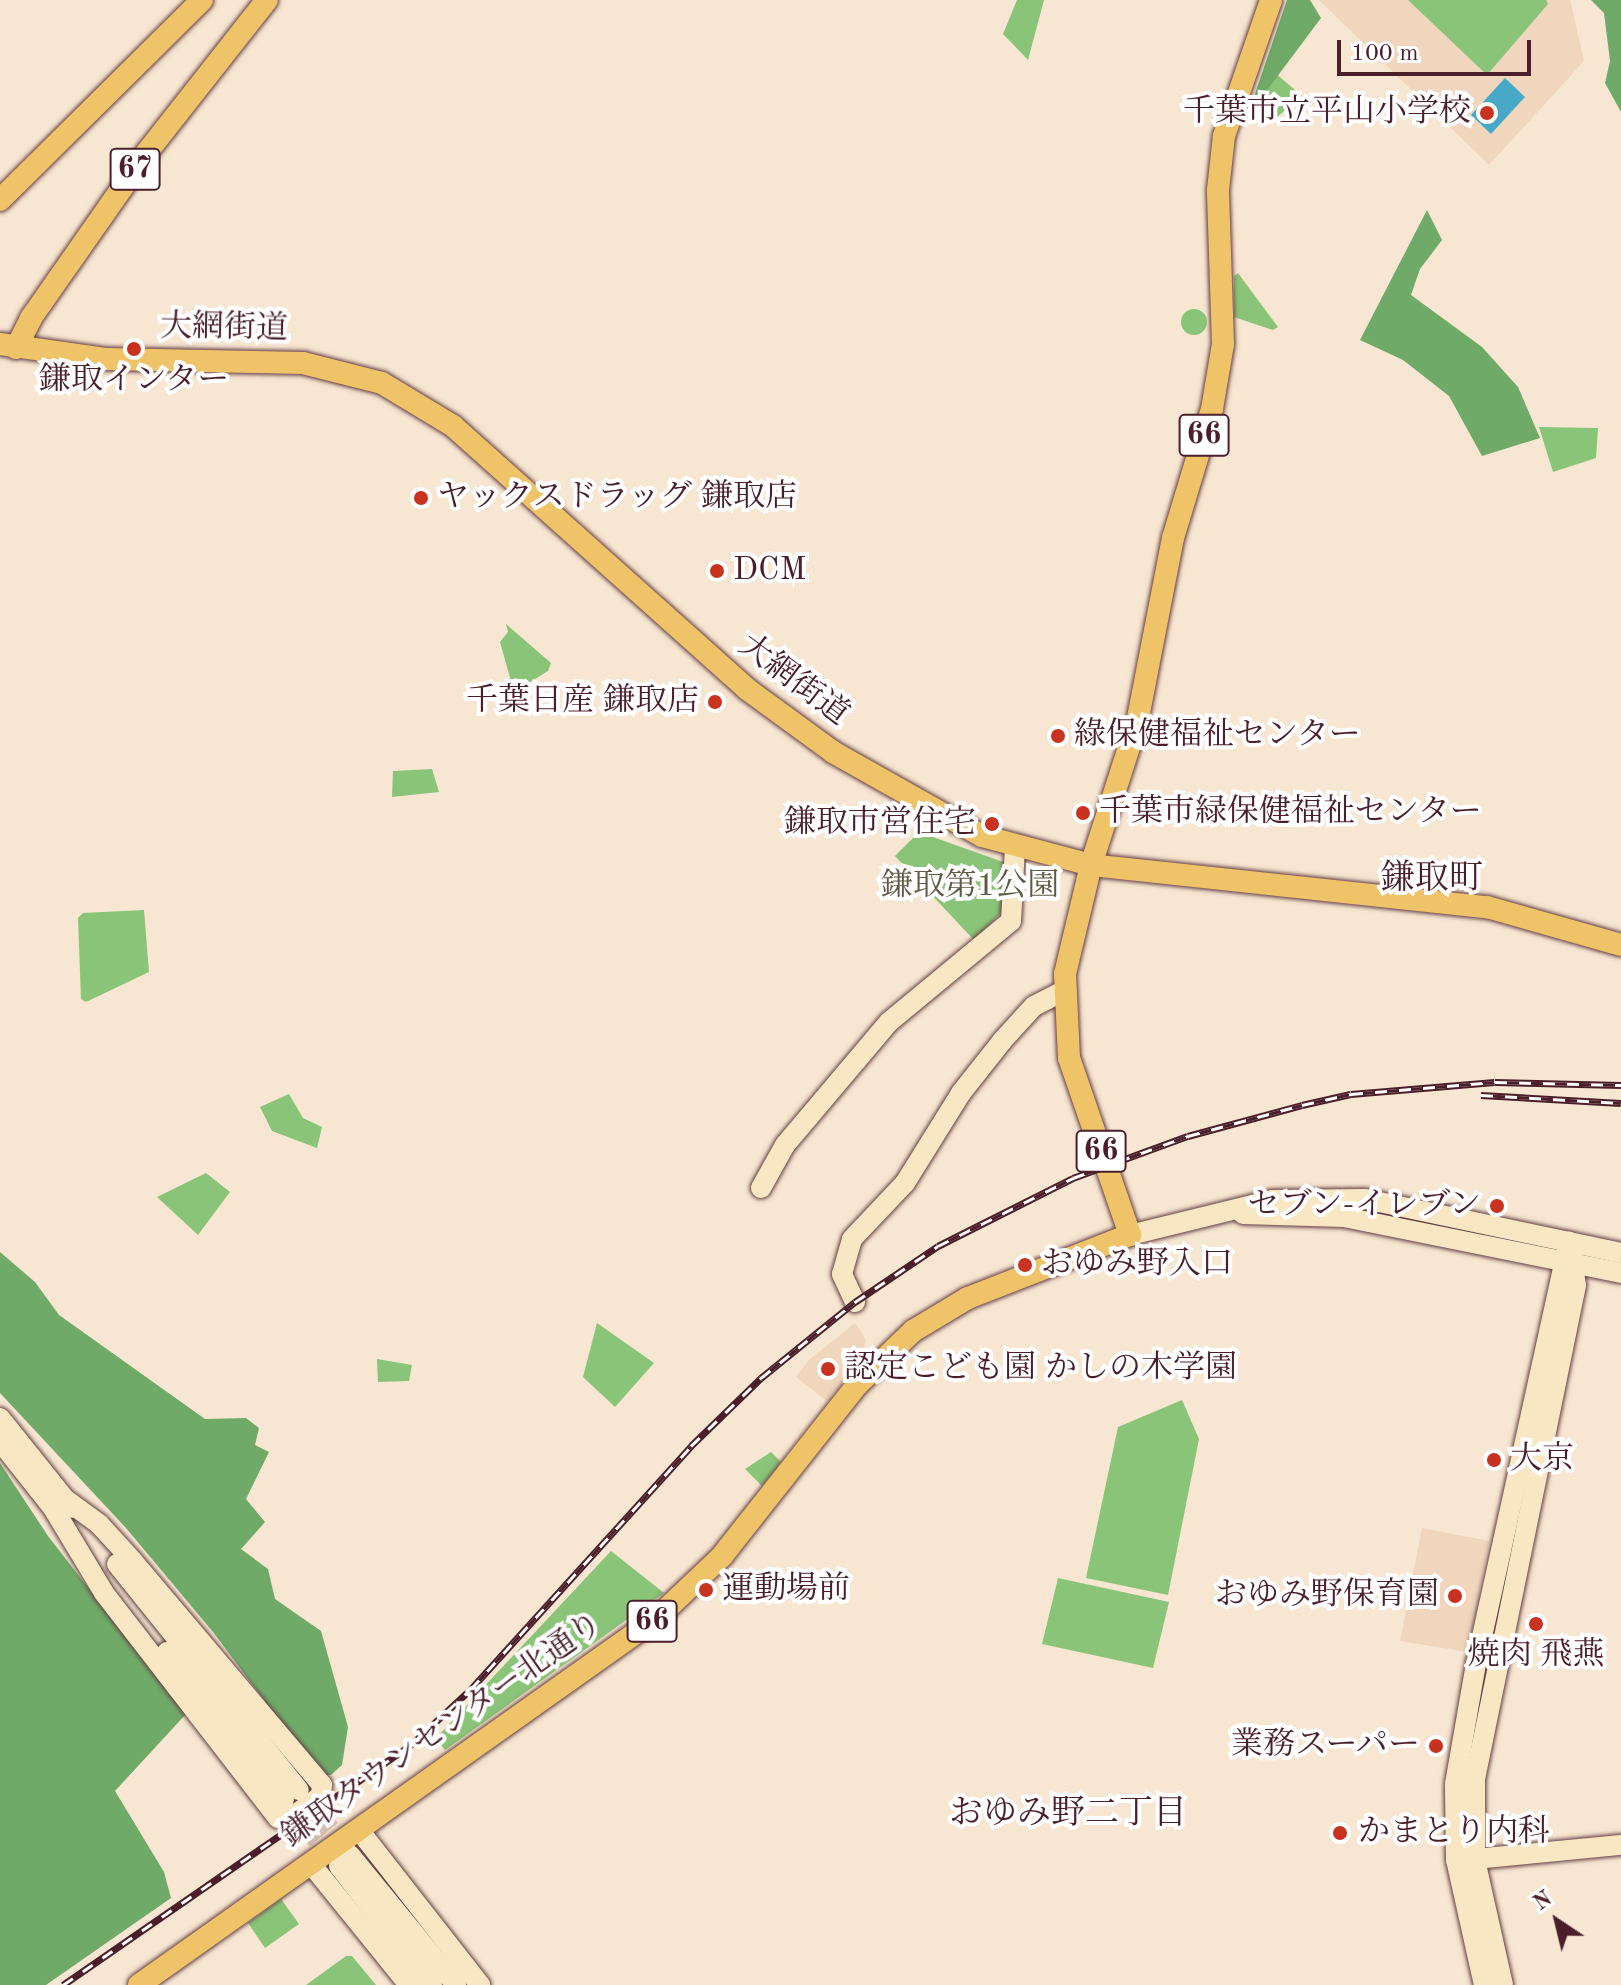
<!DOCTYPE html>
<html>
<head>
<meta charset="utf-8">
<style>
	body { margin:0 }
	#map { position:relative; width:1621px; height:1985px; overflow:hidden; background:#f7e6d1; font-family:"Old Standard TT","Noto Serif JP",serif }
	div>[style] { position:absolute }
	.built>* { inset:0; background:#efd6bc }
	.green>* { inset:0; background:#8ac478 }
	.round { border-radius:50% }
	.forest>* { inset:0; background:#6faa68 }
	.water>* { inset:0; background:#47a9c7 }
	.secondary-tunnel>* { height:20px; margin-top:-10px; transform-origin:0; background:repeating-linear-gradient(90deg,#d4beb0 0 20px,transparent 0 30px) }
	.roads { filter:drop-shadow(0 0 2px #643d44) drop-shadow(0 0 2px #643d44) }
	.secondary>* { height:20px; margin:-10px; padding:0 10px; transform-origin:10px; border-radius:10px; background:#f9e7c3 }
	.primary>* { height:22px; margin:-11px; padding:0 11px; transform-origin:11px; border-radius:11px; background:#efc469 }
	.rail>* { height:7px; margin-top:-3.5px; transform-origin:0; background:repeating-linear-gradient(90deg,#fff 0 12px,#4a1f2b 0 24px); box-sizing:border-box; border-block:2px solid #4a1f2b }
	.dots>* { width:22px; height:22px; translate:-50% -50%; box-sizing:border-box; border:4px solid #fff; border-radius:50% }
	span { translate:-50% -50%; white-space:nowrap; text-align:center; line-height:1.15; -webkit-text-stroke:8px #fff; paint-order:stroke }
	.shield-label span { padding:2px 6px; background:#fff; border:2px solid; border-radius:6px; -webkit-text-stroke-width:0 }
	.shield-label { font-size:30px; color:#4a1f2b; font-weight:700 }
	.poi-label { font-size:32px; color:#4a1f2b }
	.right { translate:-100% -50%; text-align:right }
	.left { translate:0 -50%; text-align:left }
	.street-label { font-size:32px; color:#4a1f2b }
	.park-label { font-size:32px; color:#605946 }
	.neighbourhood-label { font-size:34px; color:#4a1f2b }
	.north { position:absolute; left:1517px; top:1881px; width:80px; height:80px; -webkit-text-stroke:6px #fff; paint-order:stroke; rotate:325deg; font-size:22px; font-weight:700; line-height:32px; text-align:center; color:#4a1f2b }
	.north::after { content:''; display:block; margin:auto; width:28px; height:36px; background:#4a1f2b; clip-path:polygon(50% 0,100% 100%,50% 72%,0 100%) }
	.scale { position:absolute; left:1337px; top:40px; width:194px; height:36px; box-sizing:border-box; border:4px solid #4a1f2b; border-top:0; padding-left:10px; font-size:24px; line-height:28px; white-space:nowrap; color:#4a1f2b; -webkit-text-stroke:6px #fff; paint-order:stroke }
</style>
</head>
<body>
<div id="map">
	<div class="built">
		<i style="clip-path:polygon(1319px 0,1570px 0,1584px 61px,1489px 165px)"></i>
		<i style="clip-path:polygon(855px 1323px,866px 1340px,860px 1361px,827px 1401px,796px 1377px,809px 1360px)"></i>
		<i style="clip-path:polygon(1422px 1528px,1489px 1541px,1468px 1652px,1400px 1641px)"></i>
	</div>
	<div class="green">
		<i style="clip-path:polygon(1017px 0,1044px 0,1028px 60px,1003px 34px)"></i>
		<i style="clip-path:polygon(1408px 0,1546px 0,1548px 4px,1487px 75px)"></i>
		<i style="clip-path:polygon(1274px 72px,1302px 96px,1270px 123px,1258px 108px)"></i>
		<i style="clip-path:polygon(1238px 273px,1278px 327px,1273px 330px,1234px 317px,1234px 276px)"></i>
		<i class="round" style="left:1181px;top:309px;width:26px;height:26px"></i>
		<i style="clip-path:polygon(1539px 427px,1598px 428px,1596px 458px,1553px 472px)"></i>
		<i style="clip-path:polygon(506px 624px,551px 663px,548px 671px,514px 692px,500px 642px,508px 632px)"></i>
		<i style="clip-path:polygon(432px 769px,439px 792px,392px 797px,393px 771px)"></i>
		<i style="clip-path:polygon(919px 832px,1006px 863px,1003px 911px,974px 940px,895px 856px)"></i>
		<i style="clip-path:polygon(144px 910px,149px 972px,86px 1002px,81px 999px,78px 918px,83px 913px)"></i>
		<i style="clip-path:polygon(289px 1094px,303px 1118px,322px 1127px,317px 1148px,272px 1131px,260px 1107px)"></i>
		<i style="clip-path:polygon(206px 1173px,230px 1192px,198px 1235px,157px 1197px)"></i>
		<i style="clip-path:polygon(597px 1323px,654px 1363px,615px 1407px,583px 1377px)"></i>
		<i style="clip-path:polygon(377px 1359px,412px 1365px,409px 1381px,378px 1382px)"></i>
		<i style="clip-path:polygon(1182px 1400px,1199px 1439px,1168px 1595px,1086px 1578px,1118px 1427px)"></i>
		<i style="clip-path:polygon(771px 1452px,781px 1462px,762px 1486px,745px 1469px)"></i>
		<i style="clip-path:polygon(611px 1551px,664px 1593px,445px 1750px,436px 1738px)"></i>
		<i style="clip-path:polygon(1058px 1578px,1169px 1602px,1153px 1668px,1042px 1644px)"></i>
		<i style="clip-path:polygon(281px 1899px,299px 1924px,265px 1948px,248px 1923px)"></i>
		<i style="clip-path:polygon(346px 1956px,352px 1956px,376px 1985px,306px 1985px)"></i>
	</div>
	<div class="forest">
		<i style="clip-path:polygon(1287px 0,1310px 0,1321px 18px,1247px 117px)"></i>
		<i style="clip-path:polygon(1591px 0,1621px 0,1621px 112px,1605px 83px,1610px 61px,1604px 13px)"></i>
		<i style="clip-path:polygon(1427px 210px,1442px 240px,1420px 269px,1411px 295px,1482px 347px,1518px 387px,1540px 438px,1482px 456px,1449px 396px,1403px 360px,1360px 340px)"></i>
		<i style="clip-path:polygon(0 1252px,35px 1282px,59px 1315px,205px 1419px,246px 1418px,259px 1428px,255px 1445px,269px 1452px,246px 1499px,265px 1522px,241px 1549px,268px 1569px,275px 1599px,321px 1631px,348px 1727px,342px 1765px,331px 1775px,320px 1775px,213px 1632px,126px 1528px,0 1393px)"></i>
		<i style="clip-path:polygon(0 1463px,48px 1536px,186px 1714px,115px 1791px,164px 1872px,171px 1898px,46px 1985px,0 1985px)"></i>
	</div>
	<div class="water">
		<i style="clip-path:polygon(1505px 78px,1525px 97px,1491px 134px,1471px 115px)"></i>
	</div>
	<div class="secondary-tunnel">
		<i style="left:299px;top:1790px;width:80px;rotate:51.6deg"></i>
		<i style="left:286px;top:1801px;width:80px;rotate:51.1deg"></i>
	</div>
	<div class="roads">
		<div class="secondary">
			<i style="left:761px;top:1188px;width:49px;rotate:-60.8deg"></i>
			<i style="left:785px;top:1145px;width:161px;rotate:-49.8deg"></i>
			<i style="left:889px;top:1022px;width:158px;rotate:-39.6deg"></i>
			<i style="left:1011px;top:921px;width:75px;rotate:-86.9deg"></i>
			<i style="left:1243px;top:1214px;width:101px;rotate:1.7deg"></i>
			<i style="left:1344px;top:1217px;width:283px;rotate:11.4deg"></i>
			<i style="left:1130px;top:1235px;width:146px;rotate:-13.8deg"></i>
			<i style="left:1272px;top:1200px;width:93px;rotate:-0.6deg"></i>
			<i style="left:1365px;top:1199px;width:262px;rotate:11.9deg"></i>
			<i style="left:855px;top:1302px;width:31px;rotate:-115deg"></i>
			<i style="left:842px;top:1274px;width:36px;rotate:-74deg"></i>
			<i style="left:852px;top:1239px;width:77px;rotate:-46.6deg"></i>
			<i style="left:905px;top:1183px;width:106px;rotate:-58.1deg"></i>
			<i style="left:961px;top:1093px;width:66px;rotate:-51.7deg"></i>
			<i style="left:1002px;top:1041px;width:47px;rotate:-47.6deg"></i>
			<i style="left:1034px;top:1006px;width:33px;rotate:-27deg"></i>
			<i style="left:0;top:1418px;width:115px;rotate:51.3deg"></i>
			<i style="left:0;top:1441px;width:97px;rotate:51.7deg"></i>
			<i style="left:53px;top:1508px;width:99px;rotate:59deg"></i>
			<i style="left:104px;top:1593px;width:284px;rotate:52.3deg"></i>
			<i style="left:278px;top:1818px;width:11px;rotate:5deg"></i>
			<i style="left:289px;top:1819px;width:39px;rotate:-36deg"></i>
			<i style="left:321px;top:1796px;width:11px;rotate:-85deg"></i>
			<i style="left:322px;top:1785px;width:294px;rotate:-130.2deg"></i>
			<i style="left:132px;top:1560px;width:49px;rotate:-132.5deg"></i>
			<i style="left:99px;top:1524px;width:42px;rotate:-143.7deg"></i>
			<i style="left:117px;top:1564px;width:290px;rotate:51.2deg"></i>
			<i style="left:167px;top:1652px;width:188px;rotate:51.5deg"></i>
			<i style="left:359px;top:1830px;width:197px;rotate:52deg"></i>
			<i style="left:350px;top:1855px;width:168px;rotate:50.8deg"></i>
			<i style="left:1464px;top:1860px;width:158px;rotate:-5.5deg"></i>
			<i style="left:311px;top:1864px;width:156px;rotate:51deg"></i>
			<i style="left:339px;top:1866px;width:151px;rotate:52deg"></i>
			<i style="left:1484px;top:1985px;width:128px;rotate:-102.6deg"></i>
			<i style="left:1456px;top:1860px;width:76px;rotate:-90.8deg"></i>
			<i style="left:1455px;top:1784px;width:122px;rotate:-80.1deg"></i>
			<i style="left:1476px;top:1664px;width:432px;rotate:-77.6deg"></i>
			<i style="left:1503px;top:1985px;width:128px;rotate:-102.6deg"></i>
			<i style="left:1475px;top:1860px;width:81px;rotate:-90deg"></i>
			<i style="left:1475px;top:1779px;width:504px;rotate:-78.44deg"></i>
			<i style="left:1576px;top:1285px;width:44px;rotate:-99.2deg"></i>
		</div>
		<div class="primary">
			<i style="left:0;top:200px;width:284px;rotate:-44.7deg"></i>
			<i style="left:0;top:344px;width:108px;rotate:8deg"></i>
			<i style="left:107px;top:359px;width:196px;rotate:1.2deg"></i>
			<i style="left:303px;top:363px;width:81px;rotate:14.2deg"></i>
			<i style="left:382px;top:383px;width:83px;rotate:31.2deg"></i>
			<i style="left:453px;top:426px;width:394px;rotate:41.8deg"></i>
			<i style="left:747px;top:689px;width:107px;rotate:36.2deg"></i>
			<i style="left:833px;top:752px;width:171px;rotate:29.4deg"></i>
			<i style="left:982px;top:836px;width:113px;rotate:14.9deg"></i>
			<i style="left:1091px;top:865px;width:398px;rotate:6.1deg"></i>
			<i style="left:1487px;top:907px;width:139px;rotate:15.8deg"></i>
			<i style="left:16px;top:348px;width:34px;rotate:-63deg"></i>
			<i style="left:31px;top:318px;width:204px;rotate:-55deg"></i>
			<i style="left:148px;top:151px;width:192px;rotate:-51.8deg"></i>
			<i style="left:139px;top:1985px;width:635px;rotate:-35.32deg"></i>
			<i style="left:657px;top:1618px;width:90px;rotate:-43.6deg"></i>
			<i style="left:722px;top:1556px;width:218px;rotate:-51.7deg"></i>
			<i style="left:857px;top:1385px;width:78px;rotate:-44deg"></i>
			<i style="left:913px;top:1331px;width:64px;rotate:-31deg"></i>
			<i style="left:968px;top:1298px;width:174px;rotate:-21.3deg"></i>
			<i style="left:1130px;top:1235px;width:187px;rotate:-109deg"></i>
			<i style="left:1069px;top:1058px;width:84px;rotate:-92.7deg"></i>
			<i style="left:1065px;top:974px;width:112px;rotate:-76.6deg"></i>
			<i style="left:1091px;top:865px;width:149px;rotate:-72.1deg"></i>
			<i style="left:1137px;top:723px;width:188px;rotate:-79deg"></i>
			<i style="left:1173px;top:538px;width:135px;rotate:-73.2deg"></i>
			<i style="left:1212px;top:409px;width:66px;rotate:-80.4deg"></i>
			<i style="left:1223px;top:344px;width:154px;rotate:-91.9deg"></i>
			<i style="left:1218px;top:190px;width:54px;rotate:-83.7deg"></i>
			<i style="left:1224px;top:136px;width:144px;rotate:-70.9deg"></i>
		</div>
	</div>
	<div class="rail">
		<i style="left:1481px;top:1095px;width:140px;rotate:3.3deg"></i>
		<i style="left:63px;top:1985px;width:424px;rotate:-34.6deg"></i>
		<i style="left:412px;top:1744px;width:81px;rotate:-43deg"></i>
		<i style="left:471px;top:1689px;width:328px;rotate:-47.8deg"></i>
		<i style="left:691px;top:1446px;width:98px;rotate:-44.2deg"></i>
		<i style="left:761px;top:1378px;width:121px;rotate:-39deg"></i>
		<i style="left:855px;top:1302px;width:100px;rotate:-34deg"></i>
		<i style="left:938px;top:1246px;width:151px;rotate:-26.7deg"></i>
		<i style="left:1073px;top:1178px;width:122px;rotate:-20.1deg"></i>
		<i style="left:1188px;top:1136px;width:118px;rotate:-15.2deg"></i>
		<i style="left:1302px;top:1105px;width:50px;rotate:-12.7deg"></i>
		<i style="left:1351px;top:1094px;width:144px;rotate:-4.8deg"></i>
		<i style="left:1495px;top:1082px;width:126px;rotate:1.4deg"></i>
	</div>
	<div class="dots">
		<i style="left:1487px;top:113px;background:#c8321e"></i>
		<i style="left:134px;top:349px;background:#c8321e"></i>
		<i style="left:421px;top:498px;background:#c8321e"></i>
		<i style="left:717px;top:571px;background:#c8321e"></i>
		<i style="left:715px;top:702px;background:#c8321e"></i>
		<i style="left:1058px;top:736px;background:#c8321e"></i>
		<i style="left:1083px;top:813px;background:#c8321e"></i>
		<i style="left:992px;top:824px;background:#c8321e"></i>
		<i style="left:1497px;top:1206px;background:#c8321e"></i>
		<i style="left:1025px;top:1265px;background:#c8321e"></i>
		<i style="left:828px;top:1369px;background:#c8321e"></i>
		<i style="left:1494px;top:1460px;background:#c8321e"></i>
		<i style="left:706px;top:1590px;background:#c8321e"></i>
		<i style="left:1455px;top:1596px;background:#c8321e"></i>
		<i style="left:1536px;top:1624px;background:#c8321e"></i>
		<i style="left:1436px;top:1746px;background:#c8321e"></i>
		<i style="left:1340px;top:1833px;background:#c8321e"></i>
	</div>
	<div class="shield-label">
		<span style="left:135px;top:169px">67</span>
		<span style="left:1204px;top:435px">66</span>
		<span style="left:1101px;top:1151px">66</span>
		<span style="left:652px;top:1621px">66</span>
	</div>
	<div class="poi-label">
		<span class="right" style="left:1471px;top:113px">千葉市立平山小学校</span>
		<span style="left:134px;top:381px">鎌取インター</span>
		<span class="left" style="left:437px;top:498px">ヤックスドラッグ 鎌取店</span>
		<span class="left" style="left:733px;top:571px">DCM</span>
		<span class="right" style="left:699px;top:702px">千葉日産 鎌取店</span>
		<span class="left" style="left:1074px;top:736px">綠保健福祉センター</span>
		<span class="left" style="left:1099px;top:813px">千葉市緑保健福祉センター</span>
		<span class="right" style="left:976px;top:824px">鎌取市営住宅</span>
		<span class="right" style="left:1481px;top:1206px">セブン-イレブン</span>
		<span class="left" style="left:1041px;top:1265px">おゆみ野入口</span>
		<span class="left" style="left:844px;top:1369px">認定こども園 かしの木学園</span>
		<span class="left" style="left:1510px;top:1460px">大京</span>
		<span class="left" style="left:722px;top:1590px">運動場前</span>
		<span class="right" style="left:1439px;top:1596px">おゆみ野保育園</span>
		<span style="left:1536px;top:1656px">焼肉 飛燕</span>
		<span class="right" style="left:1420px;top:1746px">業務スーパー</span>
		<span class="left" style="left:1358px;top:1833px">かまとり内科</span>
	</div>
	<div class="street-label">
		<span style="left:224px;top:329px;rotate:1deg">大網街道</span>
		<span style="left:793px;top:681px;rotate:37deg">大網街道</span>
		<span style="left:443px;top:1731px;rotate:-35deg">鎌取タウンセンター北通り</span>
	</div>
	<div class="park-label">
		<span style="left:970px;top:887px">鎌取第1公園</span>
	</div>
	<div class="neighbourhood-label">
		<span style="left:1432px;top:880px">鎌取町</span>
		<span style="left:1068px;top:1815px">おゆみ野二丁目</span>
	</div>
	<div class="north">N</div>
	<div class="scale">100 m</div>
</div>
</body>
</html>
